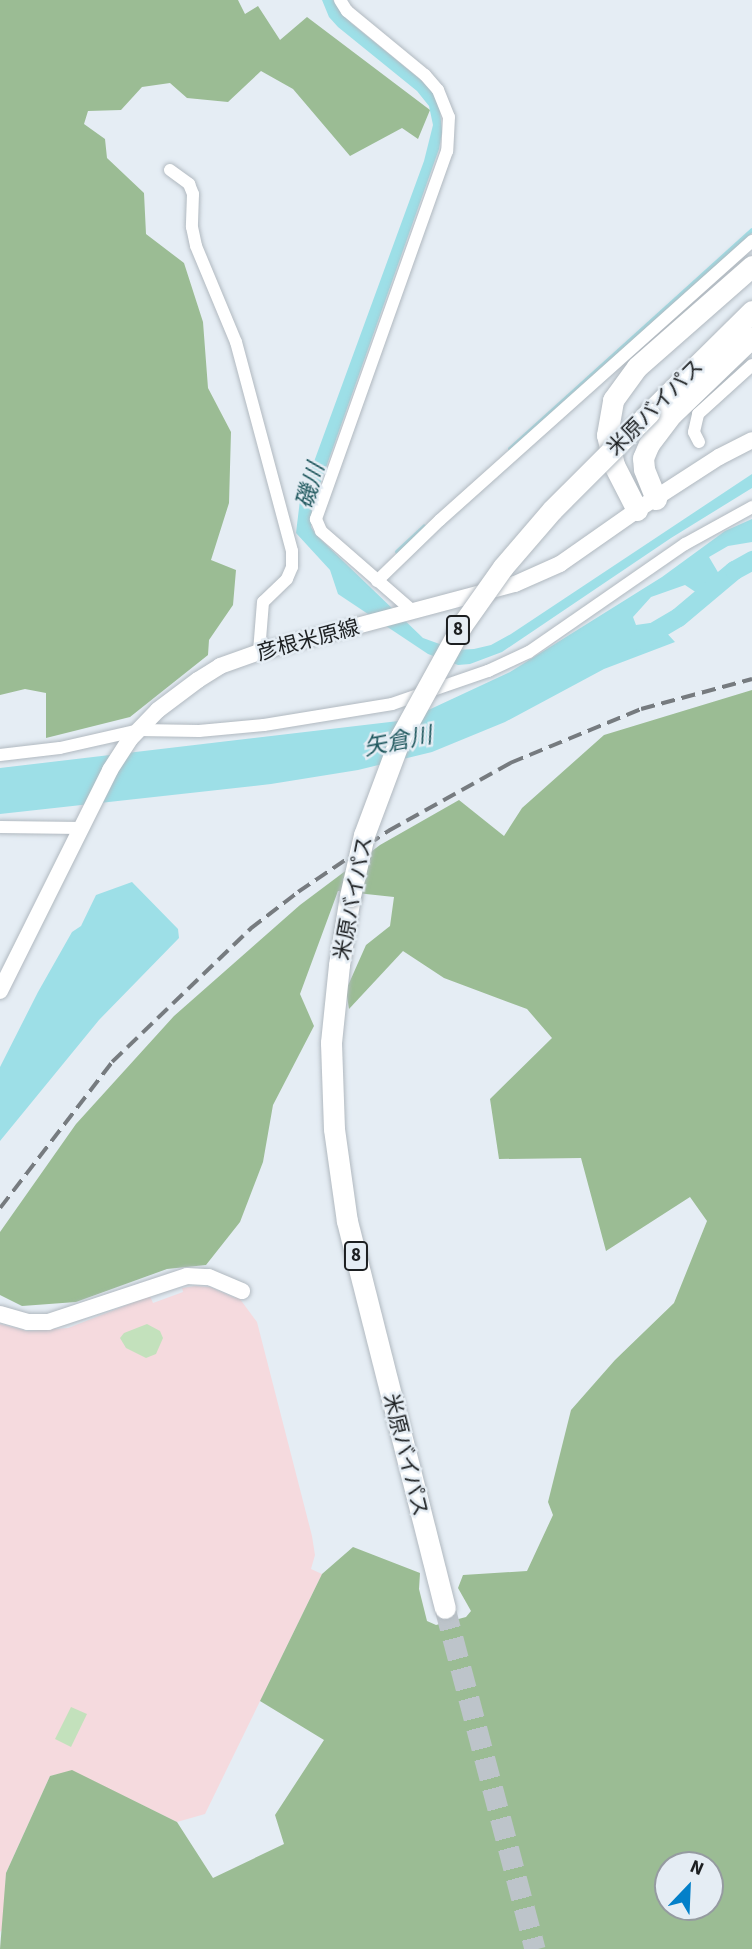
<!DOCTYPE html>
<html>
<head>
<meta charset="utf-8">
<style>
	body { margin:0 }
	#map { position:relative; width:752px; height:1949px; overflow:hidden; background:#e5edf4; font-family:"Source Sans 3","Noto Sans JP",sans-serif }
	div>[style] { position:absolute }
	.industrial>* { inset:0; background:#f5dade }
	.green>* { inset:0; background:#c3e1bc }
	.forest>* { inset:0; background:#9bbc94 }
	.water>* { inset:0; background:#9ddfe7 }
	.stream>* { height:3.5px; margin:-1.75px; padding:0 1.75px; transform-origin:1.75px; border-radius:1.75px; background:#9ddfe7 }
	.river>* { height:19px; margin:-9.5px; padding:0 9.5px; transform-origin:9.5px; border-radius:9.5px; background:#9ddfe7 }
	.highway-tunnel>* { height:21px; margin-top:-10.5px; transform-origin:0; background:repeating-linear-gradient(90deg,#bdc4ca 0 21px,transparent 0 31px) }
	.roads { filter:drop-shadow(0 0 2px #b1b9c0) drop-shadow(0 0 2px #b1b9c0) }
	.street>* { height:12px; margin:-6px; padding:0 6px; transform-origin:6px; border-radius:6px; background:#fff }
	.secondary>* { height:16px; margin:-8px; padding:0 8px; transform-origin:8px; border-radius:8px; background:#fff }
	.highway>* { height:21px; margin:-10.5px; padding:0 10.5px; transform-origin:10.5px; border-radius:10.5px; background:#fff }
	.rail>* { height:3.5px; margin-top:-1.75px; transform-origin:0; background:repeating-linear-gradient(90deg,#767b7f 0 14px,transparent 0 21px) }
	.bridges { filter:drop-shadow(0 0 2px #b1b9c0) drop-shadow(0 0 2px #b1b9c0) }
	.highway-bridge>* { height:21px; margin:-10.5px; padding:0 10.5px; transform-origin:10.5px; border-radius:10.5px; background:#fff }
	span { translate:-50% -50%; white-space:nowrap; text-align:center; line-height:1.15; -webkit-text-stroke:5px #e5edf4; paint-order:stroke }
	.shield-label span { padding:2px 5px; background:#e5edf4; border:2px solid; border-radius:5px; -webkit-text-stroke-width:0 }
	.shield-label { font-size:19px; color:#1c1f21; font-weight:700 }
	.street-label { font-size:21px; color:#1c1f21 }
	.water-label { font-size:23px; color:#21595f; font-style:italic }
	.north { position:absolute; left:654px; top:1851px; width:70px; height:70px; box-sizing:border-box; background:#e5edf4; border:2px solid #959ba0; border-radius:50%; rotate:23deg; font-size:19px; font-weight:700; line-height:28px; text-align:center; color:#1c1f21 }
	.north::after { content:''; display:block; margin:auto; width:24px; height:32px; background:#0380c9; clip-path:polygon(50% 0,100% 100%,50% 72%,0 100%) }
</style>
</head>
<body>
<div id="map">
	<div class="industrial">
		<i style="clip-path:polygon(195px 1286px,210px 1287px,235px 1298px,237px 1295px,257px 1322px,312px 1536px,315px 1555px,311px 1569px,322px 1574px,205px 1814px,177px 1822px,72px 1771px,50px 1776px,6px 1873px,4px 1928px,0 1932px,0 1324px,27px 1331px,68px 1328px,150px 1296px,153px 1303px,183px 1292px,182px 1288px)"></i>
	</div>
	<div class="green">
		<i style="clip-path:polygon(147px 1324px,160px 1331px,163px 1338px,156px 1354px,146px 1358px,126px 1348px,120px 1338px,124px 1333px)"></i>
		<i style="clip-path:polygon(71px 1707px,87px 1714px,71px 1747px,55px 1739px)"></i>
	</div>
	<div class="forest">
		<i style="clip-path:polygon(0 0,238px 0,245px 14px,258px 6px,280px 40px,307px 17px,430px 110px,418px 139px,402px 128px,350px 156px,293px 89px,261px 71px,228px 102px,187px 98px,170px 83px,142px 87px,121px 110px,88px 111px,84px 124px,105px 139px,107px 158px,144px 193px,146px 234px,184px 263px,203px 322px,208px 388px,231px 432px,229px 503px,211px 560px,236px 570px,233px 605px,209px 640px,208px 655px,130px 717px,46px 738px,46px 693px,25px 689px,0 695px)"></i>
		<i style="clip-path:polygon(evenodd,752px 690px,752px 1949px,0 1949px,6px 1873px,50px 1776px,72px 1770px,177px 1822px,213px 1878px,284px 1844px,275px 1815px,324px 1740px,260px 1701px,322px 1574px,353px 1547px,420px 1573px,419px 1589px,427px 1621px,436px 1625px,466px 1617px,471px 1611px,458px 1588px,463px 1575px,527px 1571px,553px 1515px,548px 1502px,571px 1410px,615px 1360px,674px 1303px,707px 1221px,690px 1197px,606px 1251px,581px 1158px,499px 1159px,490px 1099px,552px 1038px,527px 1009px,444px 978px,403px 951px,349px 1009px,346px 990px,366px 945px,390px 926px,394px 897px,338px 891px,300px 994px,314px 1026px,273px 1105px,263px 1162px,240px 1222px,206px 1265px,167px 1269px,76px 1302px,22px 1306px,0 1295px,0 1232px,76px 1124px,174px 1016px,300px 905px,380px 845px,459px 800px,504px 836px,522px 808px,604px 735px,752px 690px,668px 1865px,710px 1865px,710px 1907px,668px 1907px,668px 1865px)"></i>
	</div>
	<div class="water">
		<i style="clip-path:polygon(322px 0,333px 0,351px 23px,432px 89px,439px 101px,442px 132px,439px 149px,312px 507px,311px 527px,316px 535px,423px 638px,456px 650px,474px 649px,491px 645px,511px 634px,752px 474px,752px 488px,671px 538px,502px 652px,470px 664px,458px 665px,428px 654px,338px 594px,330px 570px,296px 533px,300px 500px,424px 161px,433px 125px,429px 106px,417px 91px,338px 27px,329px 17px)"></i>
		<i style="clip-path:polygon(752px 519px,752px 542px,728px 546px,709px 557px,719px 574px,718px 593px,706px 599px,685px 585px,651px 597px,633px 617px,636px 625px,650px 623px,663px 629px,675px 642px,604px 669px,505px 722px,432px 752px,358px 770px,271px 784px,0 814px,0 768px,407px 720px,510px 672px,662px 577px,725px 531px)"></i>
		<i style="clip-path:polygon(132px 882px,178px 929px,179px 938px,99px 1020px,0 1141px,0 1067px,38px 992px,72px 932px,81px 926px,96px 895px)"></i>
	</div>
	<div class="stream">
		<i style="left:510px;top:449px;width:326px;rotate:-42.1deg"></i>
		<i style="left:397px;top:552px;width:37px;rotate:-43deg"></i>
	</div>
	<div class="river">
		<i style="left:639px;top:640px;width:45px;rotate:-30.5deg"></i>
		<i style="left:678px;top:617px;width:73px;rotate:-40deg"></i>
		<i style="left:734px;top:570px;width:21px;rotate:-29deg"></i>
	</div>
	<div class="highway-tunnel">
		<i style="left:445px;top:1608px;width:353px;rotate:75.2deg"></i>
	</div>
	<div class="roads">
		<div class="street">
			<i style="left:340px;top:0;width:13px;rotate:58deg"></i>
			<i style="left:347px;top:11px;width:101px;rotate:39.4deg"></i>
			<i style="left:425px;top:75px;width:20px;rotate:49deg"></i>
			<i style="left:438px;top:90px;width:29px;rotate:68deg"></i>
			<i style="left:449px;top:117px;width:34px;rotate:93deg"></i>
			<i style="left:447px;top:151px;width:391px;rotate:109.6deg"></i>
			<i style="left:316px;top:519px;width:13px;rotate:67deg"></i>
			<i style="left:321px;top:531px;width:123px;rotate:41.1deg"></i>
			<i style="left:170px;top:170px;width:24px;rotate:36deg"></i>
			<i style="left:189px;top:184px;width:11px;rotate:68deg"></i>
			<i style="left:193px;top:194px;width:33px;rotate:92deg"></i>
			<i style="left:192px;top:227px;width:19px;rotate:78deg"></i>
			<i style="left:196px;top:246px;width:104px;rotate:67.4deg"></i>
			<i style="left:236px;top:342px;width:216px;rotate:75deg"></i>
			<i style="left:292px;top:551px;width:16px;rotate:90deg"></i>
			<i style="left:292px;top:567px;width:13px;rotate:113deg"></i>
			<i style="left:287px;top:579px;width:33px;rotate:136deg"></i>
			<i style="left:263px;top:602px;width:50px;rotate:94.6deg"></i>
			<i style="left:699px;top:442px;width:11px;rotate:-117deg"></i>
			<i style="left:694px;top:432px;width:18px;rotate:-77deg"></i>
			<i style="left:698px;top:414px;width:73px;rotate:-42.2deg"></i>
			<i style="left:377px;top:581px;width:88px;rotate:-44.1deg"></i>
			<i style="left:440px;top:520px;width:419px;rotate:-41.8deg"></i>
			<i style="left:0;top:755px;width:60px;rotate:-6.7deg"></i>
			<i style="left:60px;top:748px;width:81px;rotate:-12.8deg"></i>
			<i style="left:139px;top:730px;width:60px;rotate:1deg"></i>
			<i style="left:199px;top:731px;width:65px;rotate:-5.3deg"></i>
			<i style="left:264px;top:725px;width:130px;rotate:-9.3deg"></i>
			<i style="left:392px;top:704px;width:102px;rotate:-19deg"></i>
			<i style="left:488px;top:671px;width:45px;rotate:-24.9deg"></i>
			<i style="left:529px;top:652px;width:190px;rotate:-34.7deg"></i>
			<i style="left:685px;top:544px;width:77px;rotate:-28.9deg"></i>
			<i style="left:0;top:827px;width:81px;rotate:0.7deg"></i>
		</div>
		<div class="secondary">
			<i style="left:0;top:991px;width:247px;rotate:-63.5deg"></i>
			<i style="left:110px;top:770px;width:37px;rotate:-57deg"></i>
			<i style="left:130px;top:739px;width:40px;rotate:-46deg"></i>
			<i style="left:158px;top:710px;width:50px;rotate:-36.9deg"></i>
			<i style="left:198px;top:680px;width:26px;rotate:-32deg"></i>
			<i style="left:220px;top:666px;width:41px;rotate:-19.7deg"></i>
			<i style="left:259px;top:652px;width:265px;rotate:-14.9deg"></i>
			<i style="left:515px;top:584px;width:49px;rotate:-24deg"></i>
			<i style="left:560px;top:564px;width:94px;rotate:-35deg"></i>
			<i style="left:637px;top:510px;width:98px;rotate:-32.9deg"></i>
			<i style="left:719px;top:457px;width:37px;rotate:-27deg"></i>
			<i style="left:0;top:1314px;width:29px;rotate:16deg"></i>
			<i style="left:28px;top:1322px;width:20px"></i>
			<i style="left:48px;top:1322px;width:146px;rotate:-18.3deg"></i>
			<i style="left:187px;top:1276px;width:22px;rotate:3deg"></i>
			<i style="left:209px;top:1277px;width:36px;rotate:23deg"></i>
		</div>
		<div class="highway">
			<i style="left:649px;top:413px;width:145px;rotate:-44.7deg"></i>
			<i style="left:656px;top:499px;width:32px;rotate:-112deg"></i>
			<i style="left:644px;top:469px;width:11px;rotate:-95deg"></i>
			<i style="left:643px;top:458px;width:15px;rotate:-67deg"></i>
			<i style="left:649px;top:444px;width:38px;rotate:-53deg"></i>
			<i style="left:672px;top:414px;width:111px;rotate:-43.9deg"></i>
			<i style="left:637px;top:510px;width:51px;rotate:-117.1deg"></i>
			<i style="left:614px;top:465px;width:31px;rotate:-103deg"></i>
			<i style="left:607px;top:435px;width:36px;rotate:-80deg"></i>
			<i style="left:613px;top:400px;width:41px;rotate:-54deg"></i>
			<i style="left:637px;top:367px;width:153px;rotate:-41.3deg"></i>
			<i style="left:350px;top:896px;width:70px;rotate:99.1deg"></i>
			<i style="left:339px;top:965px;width:78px;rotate:95.9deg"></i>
			<i style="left:331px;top:1043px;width:86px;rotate:88deg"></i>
			<i style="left:334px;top:1129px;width:93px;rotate:82deg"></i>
			<i style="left:347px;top:1221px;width:399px;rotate:75.8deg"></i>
		</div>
	</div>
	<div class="rail">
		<i style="left:0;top:1208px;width:184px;rotate:-52.5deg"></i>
		<i style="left:112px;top:1062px;width:192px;rotate:-43.9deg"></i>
		<i style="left:250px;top:929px;width:61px;rotate:-37.6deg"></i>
		<i style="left:298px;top:892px;width:109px;rotate:-34.1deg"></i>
		<i style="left:388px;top:831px;width:140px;rotate:-29.1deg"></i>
		<i style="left:510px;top:763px;width:142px;rotate:-22.4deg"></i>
		<i style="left:641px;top:709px;width:115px;rotate:-15.1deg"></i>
	</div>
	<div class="bridges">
		<div class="highway-bridge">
			<i style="left:350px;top:896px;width:63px;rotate:-77.1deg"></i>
			<i style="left:364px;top:835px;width:106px;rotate:-69.5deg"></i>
			<i style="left:401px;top:736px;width:127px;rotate:-61.2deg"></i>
			<i style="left:462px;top:625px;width:71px;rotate:-54.7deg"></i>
			<i style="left:503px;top:567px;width:75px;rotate:-49.3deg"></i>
			<i style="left:552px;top:510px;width:137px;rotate:-45deg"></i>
		</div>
	</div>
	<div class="shield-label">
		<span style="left:458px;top:630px">8</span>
		<span style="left:356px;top:1256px">8</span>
	</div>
	<div class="street-label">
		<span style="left:655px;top:407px;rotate:-45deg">米原バイパス</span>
		<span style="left:308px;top:640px;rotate:-15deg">彦根米原線</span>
		<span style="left:353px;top:898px;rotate:-79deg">米原バイパス</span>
		<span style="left:406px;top:1455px;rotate:76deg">米原バイパス</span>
	</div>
	<div class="water-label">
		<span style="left:311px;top:486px;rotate:-74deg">磯川</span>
		<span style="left:398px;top:742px;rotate:-11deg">矢倉川</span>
	</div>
	<div class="north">N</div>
</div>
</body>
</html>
